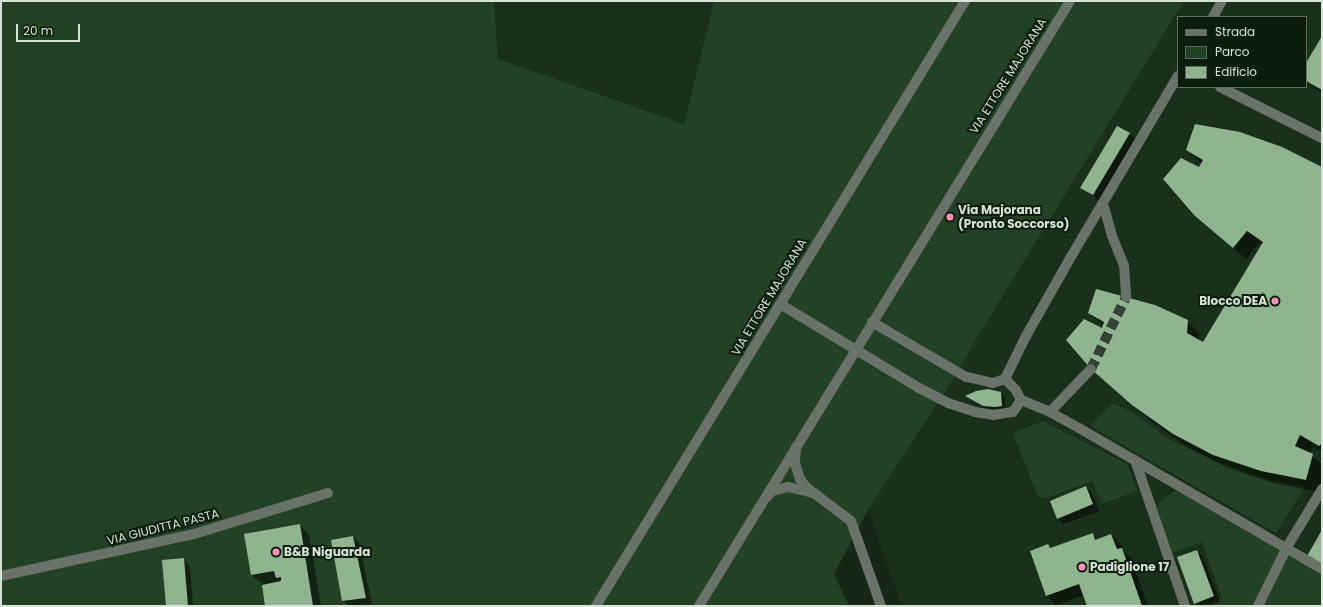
<!DOCTYPE html>
<html>
<head>
<meta charset="utf-8">
<style>
	body { margin:0 }
	#map { position:relative; width:1323px; height:607px; overflow:hidden; background:#162716; font-family:Poppins,sans-serif }
	div>[style] { position:absolute }
	.built>* { inset:0; background:#19301a }
	.green>* { inset:0; background:#234124 }
	.shadow>* { inset:0; background:#0007 }
	.building>* { inset:0; background:#91b490 }
	.minor-tunnel>* { height:10px; margin-top:-5px; transform-origin:0; background:repeating-linear-gradient(90deg,#334333 0 10px,transparent 0 15px) }
	.minor>* { height:10px; margin:-5px; padding:0 5px; transform-origin:5px; border-radius:5px; background:#6a7369 }
	.dots>* { width:11px; height:11px; translate:-50% -50%; box-sizing:border-box; border:2px solid #0c1d0d; border-radius:50% }
	span { translate:-50% -50%; white-space:nowrap; text-align:center; line-height:1.15; -webkit-text-stroke:4px #0c1d0d; paint-order:stroke }
	.street-label { font-size:12px; color:#d8e4d8 }
	.poi-label { font-size:12px; color:#d8e4d8; font-weight:700 }
	.left { translate:0 -50%; text-align:left }
	.right { translate:-100% -50%; text-align:right }
	.frame { position:absolute; inset:0; border:2px solid #d8e4d8; pointer-events:none }
	.legend { position:absolute; left:1177px; top:16px; width:130px; height:72px; box-sizing:border-box; background:#0c1d0d; border:1px solid #5e6d5e; margin:0; padding:5px 7px; list-style:none; font-size:12px; color:#d8e4d8 }
	.legend li { display:flex; align-items:center; gap:8px; height:20px }
	.legend b { width:20px; border:1px solid #5e6d5e }
	.scale { position:absolute; left:16px; top:24px; width:64px; height:18px; box-sizing:border-box; border:2px solid #d8e4d8; border-top:0; padding-left:5px; font-size:12px; line-height:14px; white-space:nowrap; color:#d8e4d8; -webkit-text-stroke:3px #0c1d0d; paint-order:stroke }
</style>
</head>
<body>
<div id="map">
	<div class="built">
		<i style="clip-path:polygon(494px 1px,714px 1px,684px 124px,498px 59px)"></i>
		<i style="clip-path:polygon(evenodd,1184px 1px,1322px 1px,1322px 606px,902px 606px,868px 510px,959px 370px,975px 341px,1184px 1px,1178px 17px,1306px 17px,1306px 87px,1178px 87px,1178px 17px)"></i>
	</div>
	<div class="green">
		<i style="clip-path:polygon(1px 1px,494px 1px,498px 59px,684px 124px,714px 1px,1184px 1px,975px 341px,959px 370px,868px 510px,834px 574px,849px 606px,1px 606px)"></i>
		<i style="clip-path:polygon(1112px 404px,1129px 410px,1169px 439px,1211px 459px,1260px 477px,1305px 487px,1276px 533px,1090px 426px)"></i>
		<i style="clip-path:polygon(1043px 421px,1127px 464px,1137px 491px,1101px 504px,1093px 481px,1046px 498px,1038px 497px,1013px 433px)"></i>
		<i style="clip-path:polygon(1177px 489px,1285px 547px,1254px 606px,1200px 606px,1222px 598px,1202px 542px,1172px 553px,1156px 505px)"></i>
		<i style="clip-path:polygon(1288px 551px,1322px 573px,1322px 606px,1262px 606px)"></i>
	</div>
	<div class="shadow">
		<i style="clip-path:polygon(1322px 38px,1322px 93px,1306px 82px,1306px 65px)"></i>
		<i style="clip-path:polygon(1129px 134px,1136px 140px,1099px 201px,1081px 187px)"></i>
		<i style="clip-path:polygon(1187px 149px,1322px 168px,1322px 452px,1313px 447px,1309px 453px,1322px 464px,1322px 478px,1318px 492px,1274px 483px,1226px 467px,1186px 446px,1146px 417px,1105px 381px,1102px 329px,1104px 326px,1089px 312px,1187px 321px,1199px 333px,1199px 340px,1203px 343px,1263px 244px,1260px 242px,1246px 259px,1196px 215px,1200px 168px,1202px 164px)"></i>
		<i style="clip-path:polygon(1001px 393px,1004px 396px,1005px 408px,999px 410px,979px 406px,966px 396px)"></i>
		<i style="clip-path:polygon(1086px 487px,1092px 494px,1099px 511px,1064px 524px,1057px 518px)"></i>
		<i style="clip-path:polygon(300px 525px,309px 535px,321px 606px,266px 606px,263px 584px,251px 575px)"></i>
		<i style="clip-path:polygon(1093px 534px,1098px 540px,1111px 535px,1121px 545px,1123px 550px,1131px 558px,1148px 606px,1088px 606px,1084px 595px,1056px 605px,1046px 595px,1048px 545px,1051px 548px)"></i>
		<i style="clip-path:polygon(353px 537px,359px 543px,372px 604px,349px 606px,343px 601px)"></i>
		<i style="clip-path:polygon(1197px 551px,1203px 557px,1220px 602px,1211px 606px,1198px 606px,1195px 603px)"></i>
		<i style="clip-path:polygon(184px 559px,190px 566px,193px 606px,167px 606px)"></i>
	</div>
	<div class="building">
		<i style="clip-path:polygon(1322px 36px,1322px 90px,1306px 81px,1306px 63px)"></i>
		<i style="clip-path:polygon(1195px 124px,1240px 132px,1282px 147px,1322px 167px,1322px 443px,1319px 446px,1300px 435px,1295px 446px,1313px 454px,1306px 480px,1261px 471px,1213px 455px,1173px 434px,1132px 405px,1091px 369px,1066px 340px,1084px 319px,1102px 328px,1104px 322px,1088px 313px,1096px 289px,1155px 305px,1188px 320px,1187px 333px,1203px 342px,1263px 242px,1247px 231px,1233px 248px,1195px 216px,1163px 179px,1181px 158px,1199px 167px,1203px 160px,1186px 150px)"></i>
		<i style="clip-path:polygon(1117px 126px,1130px 133px,1093px 195px,1080px 188px)"></i>
		<i style="clip-path:polygon(988px 389px,1001px 392px,1002px 406px,995px 407px,983px 406px,965px 396px,976px 391px)"></i>
		<i style="clip-path:polygon(1086px 486px,1093px 504px,1057px 519px,1050px 501px)"></i>
		<i style="clip-path:polygon(300px 524px,313px 606px,265px 606px,262px 585px,281px 581px,281px 577px,276px 578px,274px 571px,251px 575px,244px 534px)"></i>
		<i style="clip-path:polygon(1322px 530px,1322px 565px,1307px 556px)"></i>
		<i style="clip-path:polygon(1093px 533px,1095px 540px,1111px 534px,1117px 549px,1122px 548px,1142px 606px,1087px 606px,1079px 584px,1046px 596px,1030px 551px,1048px 544px,1050px 548px)"></i>
		<i style="clip-path:polygon(353px 536px,366px 598px,342px 601px,331px 540px)"></i>
		<i style="clip-path:polygon(1197px 550px,1214px 596px,1194px 604px,1177px 557px)"></i>
		<i style="clip-path:polygon(184px 558px,188px 606px,166px 606px,162px 560px)"></i>
	</div>
	<div class="minor-tunnel">
		<i style="left:1091px;top:369px;width:80px;rotate:-64.1deg"></i>
	</div>
	<div class="minor">
		<i style="left:1213px;top:17px;width:18px;rotate:-61deg"></i>
		<i style="left:1220px;top:87px;width:114px;rotate:26.6deg"></i>
		<i style="left:1103px;top:204px;width:33px;rotate:74deg"></i>
		<i style="left:1112px;top:236px;width:31px;rotate:68deg"></i>
		<i style="left:1124px;top:265px;width:32px;rotate:86deg"></i>
		<i style="left:780px;top:304px;width:162px;rotate:31.1deg"></i>
		<i style="left:919px;top:388px;width:33px;rotate:27deg"></i>
		<i style="left:948px;top:403px;width:28px;rotate:18deg"></i>
		<i style="left:975px;top:412px;width:18px;rotate:9deg"></i>
		<i style="left:993px;top:415px;width:20px;rotate:-9deg"></i>
		<i style="left:1013px;top:412px;width:14px;rotate:-56deg"></i>
		<i style="left:1021px;top:400px;width:11px;rotate:-117deg"></i>
		<i style="left:1016px;top:390px;width:16px;rotate:-135deg"></i>
		<i style="left:1005px;top:379px;width:13px;rotate:162deg"></i>
		<i style="left:993px;top:383px;width:28px;rotate:-167deg"></i>
		<i style="left:966px;top:377px;width:109px;rotate:-149.7deg"></i>
		<i style="left:1005px;top:379px;width:46px;rotate:-64deg"></i>
		<i style="left:1025px;top:338px;width:95px;rotate:-60.5deg"></i>
		<i style="left:1072px;top:255px;width:208px;rotate:-59.4deg"></i>
		<i style="left:1021px;top:400px;width:31px;rotate:22deg"></i>
		<i style="left:1050px;top:412px;width:33px;rotate:29deg"></i>
		<i style="left:1079px;top:428px;width:281px;rotate:30.1deg"></i>
		<i style="left:1050px;top:412px;width:59px;rotate:-46.4deg"></i>
		<i style="left:796px;top:447px;width:16px;rotate:94deg"></i>
		<i style="left:795px;top:463px;width:17px;rotate:73deg"></i>
		<i style="left:800px;top:479px;width:10px;rotate:53deg"></i>
		<i style="left:806px;top:487px;width:56px;rotate:37.1deg"></i>
		<i style="left:851px;top:521px;width:90px;rotate:70.6deg"></i>
		<i style="left:1135px;top:460px;width:154px;rotate:71.1deg"></i>
		<i style="left:767px;top:497px;width:8px;rotate:-50deg"></i>
		<i style="left:772px;top:491px;width:16px;rotate:-14deg"></i>
		<i style="left:788px;top:487px;width:26px;rotate:13deg"></i>
		<i style="left:1px;top:576px;width:198px;rotate:-12.3deg"></i>
		<i style="left:194px;top:534px;width:140px;rotate:-17deg"></i>
		<i style="left:596px;top:606px;width:709px;rotate:-58.62deg"></i>
		<i style="left:699px;top:606px;width:710px;rotate:-58.48deg"></i>
		<i style="left:1258px;top:606px;width:66px;rotate:-63.8deg"></i>
		<i style="left:1287px;top:547px;width:68px;rotate:-58.9deg"></i>
	</div>
	<div class="dots">
		<i style="left:950px;top:217px;background:#fe8ebd"></i>
		<i style="left:1275px;top:301px;background:#fe8ebd"></i>
		<i style="left:276px;top:552px;background:#fe8ebd"></i>
		<i style="left:1082px;top:567px;background:#fe8ebd"></i>
	</div>
	<div class="street-label">
		<span style="left:1008px;top:76px;rotate:-58deg">VIA ETTORE MAJORANA</span>
		<span style="left:769px;top:297px;rotate:-59deg">VIA ETTORE MAJORANA</span>
		<span style="left:163px;top:527px;rotate:-14deg">VIA GIUDITTA PASTA</span>
	</div>
	<div class="poi-label">
		<span class="left" style="left:958px;top:217px">Via Majorana<br>(Pronto Soccorso)</span>
		<span class="right" style="left:1267px;top:301px">Blocco DEA</span>
		<span class="left" style="left:284px;top:552px">B&amp;B Niguarda</span>
		<span class="left" style="left:1090px;top:567px">Padiglione 17</span>
	</div>
	<div class="frame"></div>
	<ul class="legend">
	<li><b style="height:5px;background:#6a7369"></b>Strada</li>
	<li><b style="height:11px;background:#234124"></b>Parco</li>
	<li><b style="height:11px;background:#91b490"></b>Edificio</li>
	</ul>
	<div class="scale">20 m</div>
</div>
</body>
</html>
